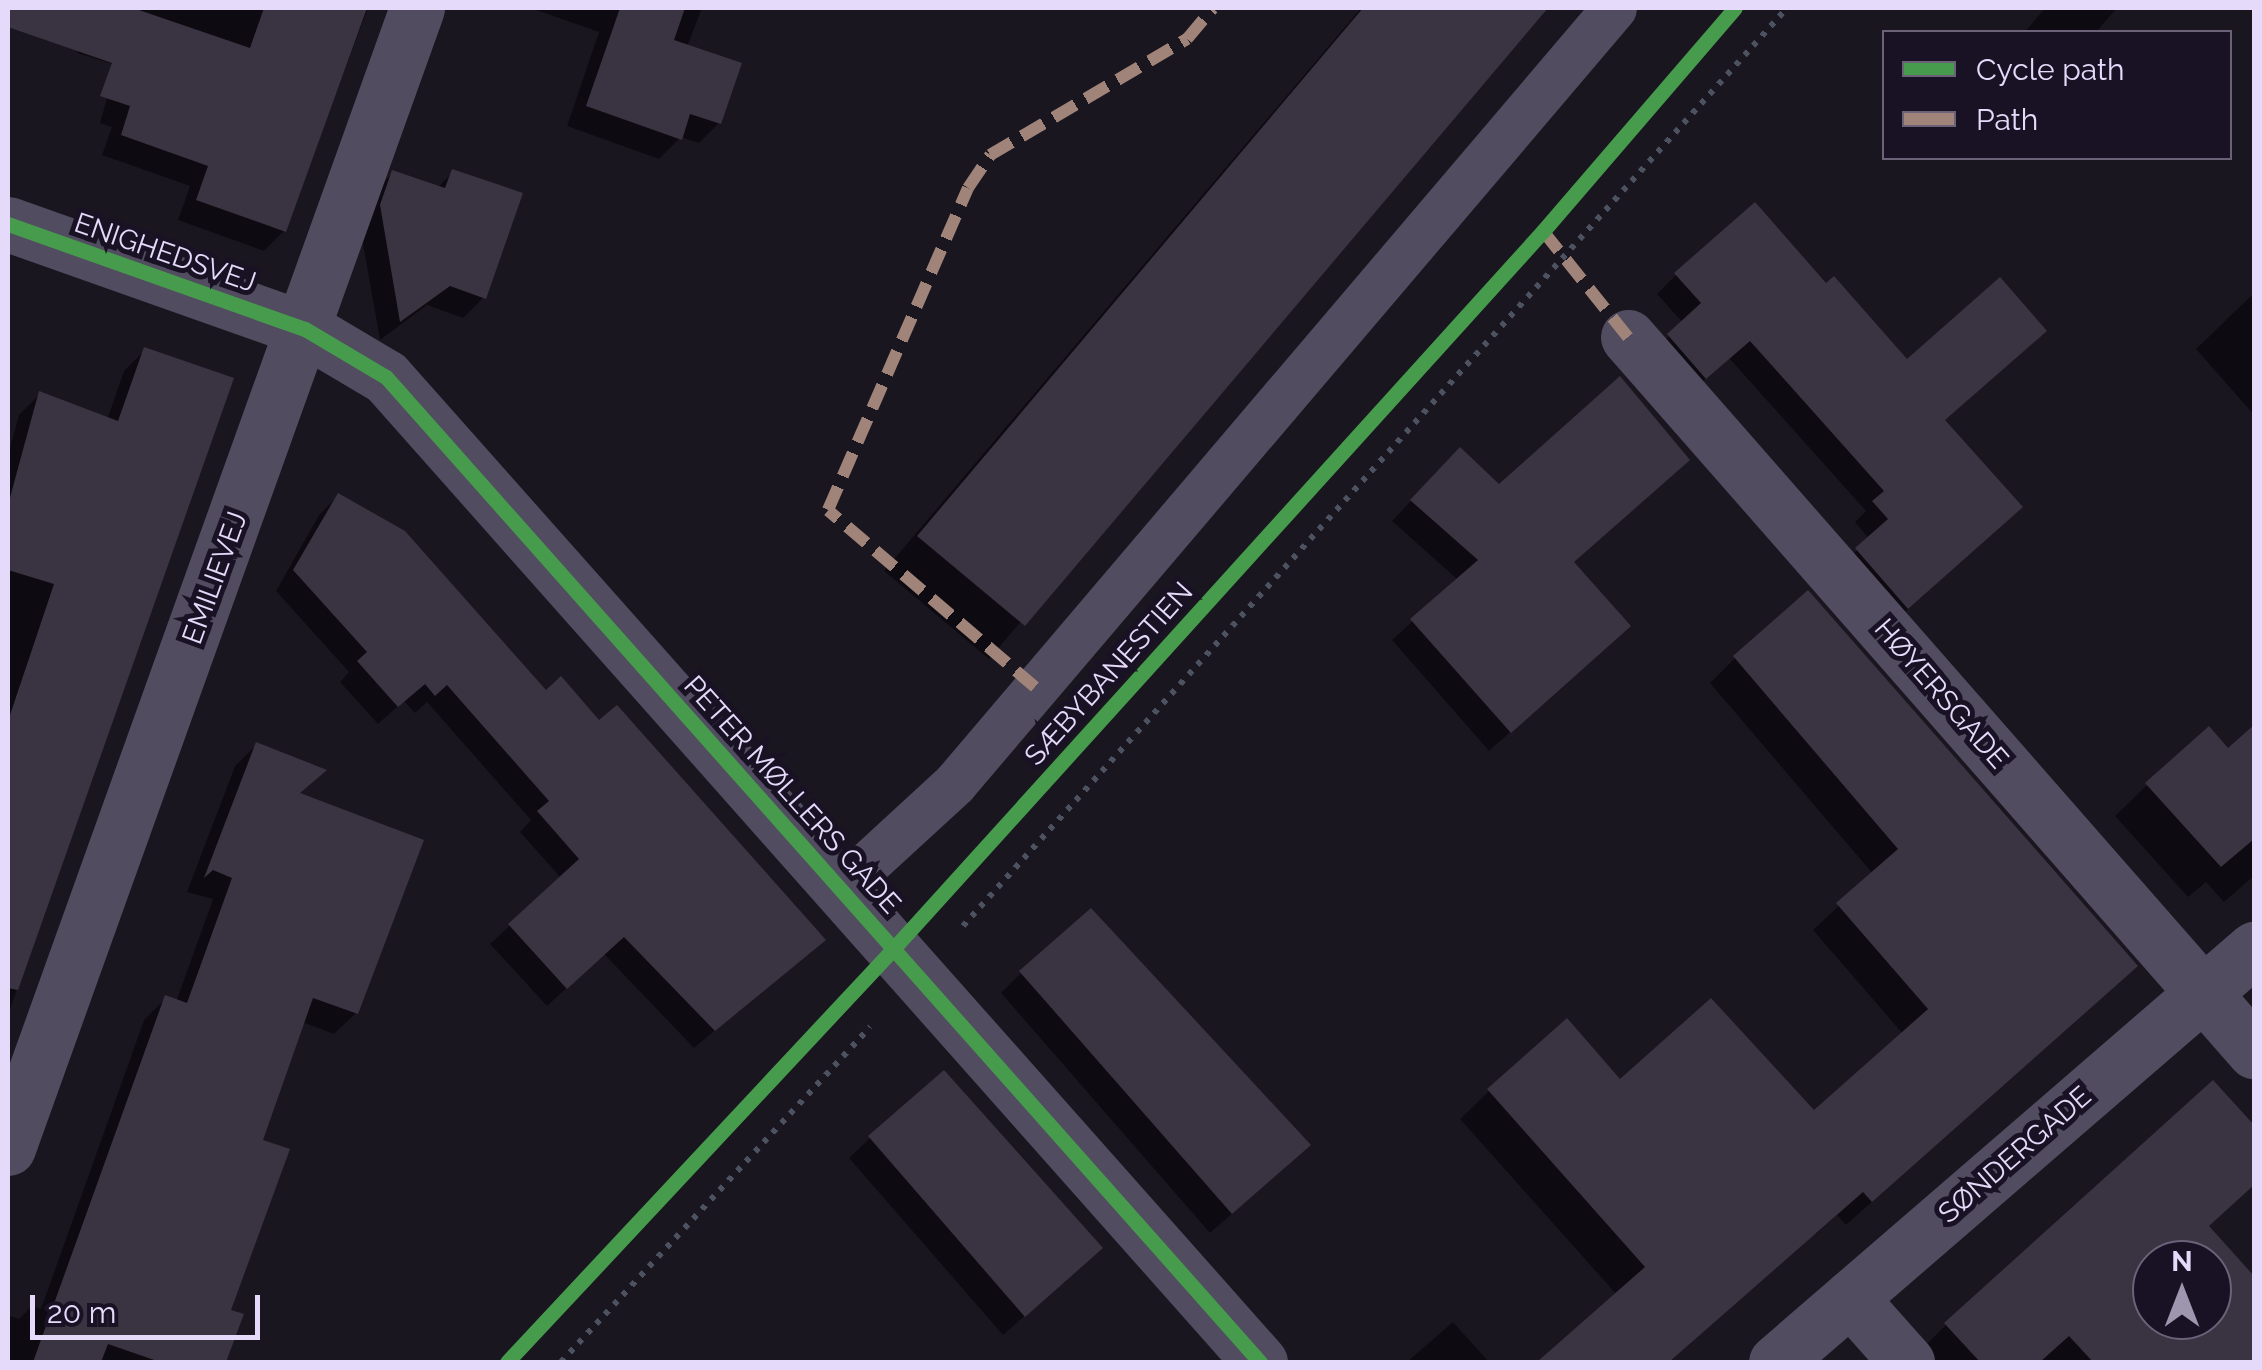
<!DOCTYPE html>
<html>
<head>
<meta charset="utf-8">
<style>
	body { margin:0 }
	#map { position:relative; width:2262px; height:1370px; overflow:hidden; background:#1a1620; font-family:Raleway,sans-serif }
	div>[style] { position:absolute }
	.shadow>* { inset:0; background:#0007 }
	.building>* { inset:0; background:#3a3442 }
	.path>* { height:6px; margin-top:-3px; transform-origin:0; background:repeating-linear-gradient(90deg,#4d5261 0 5px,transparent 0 13px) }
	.service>* { height:45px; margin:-22.5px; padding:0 22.5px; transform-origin:22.5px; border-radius:22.5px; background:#514c5f }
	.minor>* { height:55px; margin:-27.5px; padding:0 27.5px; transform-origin:27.5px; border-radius:27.5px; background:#514c5f }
	.tertiary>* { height:55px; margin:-27.5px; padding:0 27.5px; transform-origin:27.5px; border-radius:27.5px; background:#514c5f }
	.quiet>* { height:12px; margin-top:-6px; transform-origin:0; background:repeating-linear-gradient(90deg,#a18479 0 25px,transparent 0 37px) }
	.cycleway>* { height:15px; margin:-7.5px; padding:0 7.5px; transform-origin:7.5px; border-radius:7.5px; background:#469c4c }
	span { translate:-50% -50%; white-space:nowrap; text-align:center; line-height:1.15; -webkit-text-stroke:10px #191224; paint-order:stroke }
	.street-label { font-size:28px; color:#e5dafa }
	.frame { position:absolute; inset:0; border:10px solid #e5dafa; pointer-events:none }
	.legend { position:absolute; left:1882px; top:30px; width:350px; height:130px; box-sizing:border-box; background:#191224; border:2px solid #6b627a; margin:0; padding:12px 18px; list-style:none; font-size:30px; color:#e5dafa }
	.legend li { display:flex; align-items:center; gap:20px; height:50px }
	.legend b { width:50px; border:2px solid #6b627a }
	.north { position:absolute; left:2132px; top:1240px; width:100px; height:100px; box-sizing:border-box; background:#191224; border:2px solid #6b627a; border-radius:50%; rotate:0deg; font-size:28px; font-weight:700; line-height:40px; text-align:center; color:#e5dafa }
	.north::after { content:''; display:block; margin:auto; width:35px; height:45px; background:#9e95ae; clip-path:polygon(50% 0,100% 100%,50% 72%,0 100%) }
	.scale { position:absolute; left:30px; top:1295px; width:230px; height:45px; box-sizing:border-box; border:5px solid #e5dafa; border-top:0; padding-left:12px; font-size:30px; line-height:35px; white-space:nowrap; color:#e5dafa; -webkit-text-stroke:8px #191224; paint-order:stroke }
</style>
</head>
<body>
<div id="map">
	<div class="shadow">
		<i style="clip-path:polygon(93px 8px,368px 8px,284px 231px,264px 251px,178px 220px,190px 186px,102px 155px,112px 127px,100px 123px,116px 65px,77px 53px)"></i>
		<i style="clip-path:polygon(530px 8px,702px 8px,687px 47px,719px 123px,699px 143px,681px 137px,659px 159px,567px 126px,599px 32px)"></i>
		<i style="clip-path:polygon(1361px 8px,1545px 8px,989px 659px,884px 571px)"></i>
		<i style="clip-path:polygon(2045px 8px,2117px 8px,2096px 32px,2025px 32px)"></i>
		<i style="clip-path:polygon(453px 172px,484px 297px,463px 318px,427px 305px,380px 340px,360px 227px,372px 193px,393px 173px,437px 188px)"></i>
		<i style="clip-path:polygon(1676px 275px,1943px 421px,2001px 526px,1888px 627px,1838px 569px,1869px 539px,1855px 522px,1866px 511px,1729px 358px,1686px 396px,1650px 355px,1683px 323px,1657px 294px)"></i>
		<i style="clip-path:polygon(2254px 293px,2254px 415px,2196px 349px)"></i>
		<i style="clip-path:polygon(145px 350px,231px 379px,8px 1015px,8px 455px,19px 415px,40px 394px,107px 420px,124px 371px)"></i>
		<i style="clip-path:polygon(1440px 470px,1571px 563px,1608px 646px,1489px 751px,1392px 640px,1458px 580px,1392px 521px)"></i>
		<i style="clip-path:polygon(338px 496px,546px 693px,599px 724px,823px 940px,694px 1048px,604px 954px,547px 1006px,490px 944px,561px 878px,520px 832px,531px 820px,427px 702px,415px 713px,404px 701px,378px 724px,340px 682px,349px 672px,276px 591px,319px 515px)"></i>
		<i style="clip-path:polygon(1735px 658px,2135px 966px,1846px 1225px,1837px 1215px,1816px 1234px,1755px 1167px,1903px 1034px,1813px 930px,1873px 874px,1710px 683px)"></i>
		<i style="clip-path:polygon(2254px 728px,2254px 876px,2224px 902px,2206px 882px,2188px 897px,2115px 816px,2147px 785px,2227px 752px)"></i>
		<i style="clip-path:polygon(256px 745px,298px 795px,356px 1013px,334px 1034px,302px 1022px,260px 1141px,228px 1312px,240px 1316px,224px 1362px,8px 1362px,8px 1315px,19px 1319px,32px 1306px,41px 1309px,144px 1020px,166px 998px,176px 1002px,213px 899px,187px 892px,235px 766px)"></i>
		<i style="clip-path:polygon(1021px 973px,1287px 1166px,1210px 1233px,1001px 993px)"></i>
		<i style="clip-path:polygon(evenodd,2213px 1083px,2254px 1129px,2254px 1184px,2207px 1227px,2254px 1280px,2254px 1362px,1928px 1362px,1919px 1352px,1946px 1325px,2213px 1083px,2152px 1260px,2212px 1260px,2212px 1320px,2152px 1320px,2152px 1260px)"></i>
		<i style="clip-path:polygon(1489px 1091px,1754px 1285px,1669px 1362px,1541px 1362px,1617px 1295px,1460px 1119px)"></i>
		<i style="clip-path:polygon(870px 1138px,1079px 1268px,1003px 1335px,849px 1158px)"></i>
		<i style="clip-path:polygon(1453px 1322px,1489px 1362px,1407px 1362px)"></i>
	</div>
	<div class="building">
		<i style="clip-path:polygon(8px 8px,133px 8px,250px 48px,264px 8px,367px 8px,286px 232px,196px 200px,208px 166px,121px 135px,130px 106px,100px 96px,112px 63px,8px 27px)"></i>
		<i style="clip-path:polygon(620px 8px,685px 8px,674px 40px,742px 63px,721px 124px,690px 114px,682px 140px,586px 106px)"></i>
		<i style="clip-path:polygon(1363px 8px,1548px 8px,1025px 626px,917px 536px)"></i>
		<i style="clip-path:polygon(452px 169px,523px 193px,486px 299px,450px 286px,400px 322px,380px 205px,392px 170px,445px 188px)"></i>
		<i style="clip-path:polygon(1755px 202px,1826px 283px,1834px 276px,1907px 359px,2000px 277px,2047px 331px,1945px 420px,2023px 507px,1908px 609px,1855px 548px,1888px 519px,1872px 501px,1884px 491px,1750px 341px,1706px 379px,1667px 334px,1701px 303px,1674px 273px)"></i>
		<i style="clip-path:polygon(144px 347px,234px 378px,18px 990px,8px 988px,8px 721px,54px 584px,8px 570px,8px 505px,39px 391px,118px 421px)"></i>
		<i style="clip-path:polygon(1620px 376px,1690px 460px,1574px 562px,1631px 626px,1511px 733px,1410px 619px,1478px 560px,1410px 500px,1460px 447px,1499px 484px)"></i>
		<i style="clip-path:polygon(338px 493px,405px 531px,546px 690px,561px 676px,599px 720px,617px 705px,826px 940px,715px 1031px,624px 937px,567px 989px,508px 924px,579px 859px,537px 811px,549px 801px,447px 685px,435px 696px,425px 684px,398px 707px,357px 661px,367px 652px,293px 570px)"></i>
		<i style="clip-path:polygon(1808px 590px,2138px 966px,1872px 1202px,1863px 1192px,1669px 1362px,1537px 1362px,1645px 1267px,1487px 1089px,1567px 1018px,1620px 1079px,1711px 998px,1814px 1110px,1928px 1009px,1836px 903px,1898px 849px,1733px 656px)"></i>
		<i style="clip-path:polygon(2254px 725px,2254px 839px,2221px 867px,2145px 783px,2209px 726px,2228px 748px)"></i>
		<i style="clip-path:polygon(256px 742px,327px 770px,300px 793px,424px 840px,358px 1014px,313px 998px,263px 1140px,290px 1149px,231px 1310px,244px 1314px,226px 1362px,160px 1362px,108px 1344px,101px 1362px,33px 1362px,165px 995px,187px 1003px,232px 878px,213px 870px,204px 878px)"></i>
		<i style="clip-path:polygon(1091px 908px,1311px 1145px,1232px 1214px,1019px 971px)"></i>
		<i style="clip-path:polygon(944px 1070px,1103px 1248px,1025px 1317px,868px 1136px)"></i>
		<i style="clip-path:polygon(evenodd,2213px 1080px,2254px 1125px,2254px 1185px,2209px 1226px,2254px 1276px,2254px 1362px,2093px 1362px,2069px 1336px,2040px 1362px,1980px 1362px,1944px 1323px,2213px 1080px,2152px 1260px,2212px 1260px,2212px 1320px,2152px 1320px,2152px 1260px)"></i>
	</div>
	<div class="path">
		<i style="left:963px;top:926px;width:1234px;rotate:-48.09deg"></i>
		<i style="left:561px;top:1362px;width:456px;rotate:-47.3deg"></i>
	</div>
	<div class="service">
		<i style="left:841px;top:888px;width:155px;rotate:-42.6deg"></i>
		<i style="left:955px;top:783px;width:1017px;rotate:-49.62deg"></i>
	</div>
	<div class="minor">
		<i style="left:8px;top:224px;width:315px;rotate:19.5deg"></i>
		<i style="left:305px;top:329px;width:94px;rotate:30.7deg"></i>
		<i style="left:386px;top:377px;width:1317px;rotate:48.42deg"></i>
		<i style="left:1628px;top:337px;width:950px;rotate:48.76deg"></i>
		<i style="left:8px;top:1148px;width:1211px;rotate:-70.26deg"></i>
		<i style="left:1850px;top:1298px;width:86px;rotate:48.3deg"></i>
	</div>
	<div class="tertiary">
		<i style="left:1776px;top:1362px;width:632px;rotate:-40.83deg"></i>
	</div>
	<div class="quiet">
		<i style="left:1543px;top:231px;width:136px;rotate:51.3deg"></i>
		<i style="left:1035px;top:687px;width:272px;rotate:-139.5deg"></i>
		<i style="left:828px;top:510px;width:351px;rotate:-66.5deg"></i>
		<i style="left:968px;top:188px;width:40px;rotate:-56deg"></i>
		<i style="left:990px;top:155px;width:229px;rotate:-30.5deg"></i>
		<i style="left:1187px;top:39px;width:40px;rotate:-50deg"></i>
	</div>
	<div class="cycleway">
		<i style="left:8px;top:224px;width:315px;rotate:19.5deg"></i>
		<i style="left:305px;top:329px;width:94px;rotate:30.7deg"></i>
		<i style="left:386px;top:377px;width:1317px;rotate:48.42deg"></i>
		<i style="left:507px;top:1362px;width:567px;rotate:-46.93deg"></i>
		<i style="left:894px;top:948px;width:967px;rotate:-47.85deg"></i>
		<i style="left:1543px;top:231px;width:294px;rotate:-49.3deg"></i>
	</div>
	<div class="street-label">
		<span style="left:165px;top:253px;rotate:19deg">ENIGHEDSVEJ</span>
		<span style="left:215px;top:578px;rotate:-70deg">EMILIEVEJ</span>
		<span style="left:1109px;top:674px;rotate:-48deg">SÆBYBANESTIEN</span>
		<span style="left:1941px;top:694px;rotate:49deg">HØYERSGADE</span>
		<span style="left:792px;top:795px;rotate:48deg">PETER MØLLERS GADE</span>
		<span style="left:2015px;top:1155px;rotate:-41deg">SØNDERGADE</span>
	</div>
	<div class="frame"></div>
	<ul class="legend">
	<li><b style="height:12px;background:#469c4c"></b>Cycle path</li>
	<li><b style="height:12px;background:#a18479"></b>Path</li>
	</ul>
	<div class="north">N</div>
	<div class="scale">20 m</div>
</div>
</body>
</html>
